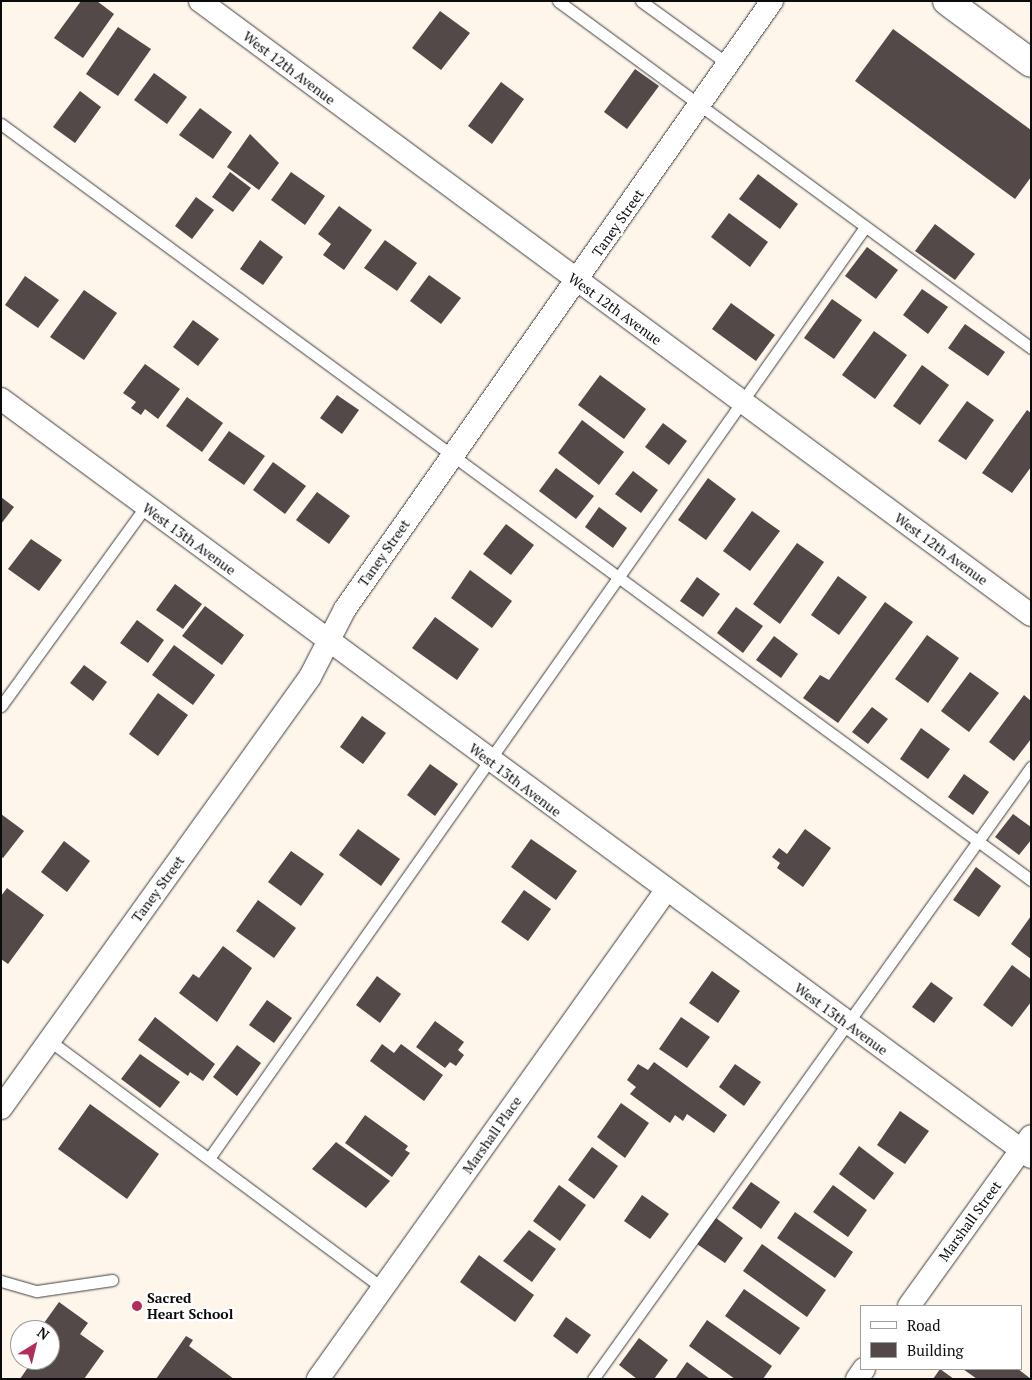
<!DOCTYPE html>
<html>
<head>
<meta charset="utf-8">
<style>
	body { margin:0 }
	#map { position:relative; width:1032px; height:1380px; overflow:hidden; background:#fef5eb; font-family:"PT Serif",serif }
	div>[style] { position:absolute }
	.building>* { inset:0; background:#534948 }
	.roads { filter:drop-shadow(0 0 1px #3e3e3e) drop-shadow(0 0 1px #3e3e3e) }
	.service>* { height:11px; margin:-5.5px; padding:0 5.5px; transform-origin:5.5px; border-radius:5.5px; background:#fff }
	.minor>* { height:22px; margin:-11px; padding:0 11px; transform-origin:11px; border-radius:11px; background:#fff }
	.tertiary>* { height:28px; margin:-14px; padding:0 14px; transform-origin:14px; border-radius:14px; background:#fff }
	.dots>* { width:14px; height:14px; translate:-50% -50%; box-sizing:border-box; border:2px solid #fff; border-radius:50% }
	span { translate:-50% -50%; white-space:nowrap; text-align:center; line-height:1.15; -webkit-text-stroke:5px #fff; paint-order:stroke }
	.street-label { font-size:14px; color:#0b0b0b }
	.poi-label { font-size:14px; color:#0b0b0b; font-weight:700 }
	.left { translate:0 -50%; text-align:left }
	.frame { position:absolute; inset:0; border:2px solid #0b0b0b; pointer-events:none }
	.legend { position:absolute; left:860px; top:1305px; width:162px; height:65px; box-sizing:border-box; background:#fff; border:1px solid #9d9d9d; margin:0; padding:6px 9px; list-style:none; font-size:15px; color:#0b0b0b }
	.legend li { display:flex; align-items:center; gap:10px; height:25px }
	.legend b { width:25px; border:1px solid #9d9d9d }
	.north { position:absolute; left:10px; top:1320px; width:50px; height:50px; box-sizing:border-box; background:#fff; border:1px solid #9d9d9d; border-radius:50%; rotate:36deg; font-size:14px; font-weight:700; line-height:20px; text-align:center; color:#0b0b0b }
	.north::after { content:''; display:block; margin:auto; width:18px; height:22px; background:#b32c5a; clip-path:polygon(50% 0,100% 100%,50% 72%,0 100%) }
</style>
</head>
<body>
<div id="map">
	<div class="building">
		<i style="clip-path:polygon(81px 1px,97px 1px,114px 14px,83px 58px,54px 38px)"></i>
		<i style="clip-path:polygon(440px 11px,470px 33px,441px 70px,412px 48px)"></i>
		<i style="clip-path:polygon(118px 27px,151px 49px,118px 96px,86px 74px)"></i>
		<i style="clip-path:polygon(893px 29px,1031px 130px,1031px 177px,1015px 199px,855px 81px)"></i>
		<i style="clip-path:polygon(635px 69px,659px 86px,627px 129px,604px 112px)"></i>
		<i style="clip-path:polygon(154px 73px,187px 97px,167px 124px,134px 100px)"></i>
		<i style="clip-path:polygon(501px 82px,524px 99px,492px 144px,468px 126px)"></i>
		<i style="clip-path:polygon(80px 91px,101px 107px,75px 143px,53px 127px)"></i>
		<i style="clip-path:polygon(200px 108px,232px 132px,213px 159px,179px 135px)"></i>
		<i style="clip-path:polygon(250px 134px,279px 163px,259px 190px,227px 167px)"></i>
		<i style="clip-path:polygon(230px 172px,251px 188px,233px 212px,212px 197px)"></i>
		<i style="clip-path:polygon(291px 172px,325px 196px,305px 225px,271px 200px)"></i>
		<i style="clip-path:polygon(758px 174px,798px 204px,780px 229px,739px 199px)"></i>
		<i style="clip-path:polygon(196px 197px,214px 210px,192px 239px,175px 226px)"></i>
		<i style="clip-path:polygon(339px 206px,372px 230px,344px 270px,323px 255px,331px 244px,318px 234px)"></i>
		<i style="clip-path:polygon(729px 213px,768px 242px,750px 267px,711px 237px)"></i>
		<i style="clip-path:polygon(935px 224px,975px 254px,955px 280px,915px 251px)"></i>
		<i style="clip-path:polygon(260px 240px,283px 257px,263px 285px,240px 269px)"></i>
		<i style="clip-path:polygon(385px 240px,417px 263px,397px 291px,364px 268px)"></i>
		<i style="clip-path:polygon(867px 247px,898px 270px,876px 299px,845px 276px)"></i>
		<i style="clip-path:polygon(429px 275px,461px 298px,441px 324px,410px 301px)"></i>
		<i style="clip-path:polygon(25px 276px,59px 300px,38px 328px,5px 305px)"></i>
		<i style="clip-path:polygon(922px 289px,948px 307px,928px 334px,903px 315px)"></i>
		<i style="clip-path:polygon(84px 290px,117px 313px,84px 360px,50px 337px)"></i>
		<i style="clip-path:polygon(832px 299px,862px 320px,834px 359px,804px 338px)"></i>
		<i style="clip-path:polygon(731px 303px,775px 335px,756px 361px,712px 329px)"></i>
		<i style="clip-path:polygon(193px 320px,219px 339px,198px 366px,173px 347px)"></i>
		<i style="clip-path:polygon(965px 324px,1005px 352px,988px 376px,948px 348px)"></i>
		<i style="clip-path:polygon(874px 331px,907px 355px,875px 399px,842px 375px)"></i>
		<i style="clip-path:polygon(145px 364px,180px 389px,158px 419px,145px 409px,141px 415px,131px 408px,136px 402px,123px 393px)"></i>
		<i style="clip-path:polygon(922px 365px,949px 385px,920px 425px,893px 406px)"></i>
		<i style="clip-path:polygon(600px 375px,646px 409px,624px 439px,578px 405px)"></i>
		<i style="clip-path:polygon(337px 395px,359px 410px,342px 434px,320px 418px)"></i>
		<i style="clip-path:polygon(187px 397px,223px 423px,202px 452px,166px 426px)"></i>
		<i style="clip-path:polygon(967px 401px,994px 420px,966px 460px,938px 441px)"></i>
		<i style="clip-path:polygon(1027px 410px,1031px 413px,1031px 467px,1012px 493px,982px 473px)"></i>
		<i style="clip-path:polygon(582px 420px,624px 452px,599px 485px,558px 453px)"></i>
		<i style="clip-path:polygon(663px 423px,687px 441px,669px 465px,645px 447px)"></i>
		<i style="clip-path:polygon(229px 431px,265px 456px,244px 485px,208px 460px)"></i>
		<i style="clip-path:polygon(273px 462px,306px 486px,285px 514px,253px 490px)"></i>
		<i style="clip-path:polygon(556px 468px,594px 496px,576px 519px,539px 491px)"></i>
		<i style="clip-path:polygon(633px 471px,658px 490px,641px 513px,615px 494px)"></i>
		<i style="clip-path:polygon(708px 478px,736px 499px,706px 540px,678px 520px)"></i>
		<i style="clip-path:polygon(317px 492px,350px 516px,329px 544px,296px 520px)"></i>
		<i style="clip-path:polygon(1px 497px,14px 507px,1px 524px)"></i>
		<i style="clip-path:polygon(599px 507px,627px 528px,613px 548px,585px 527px)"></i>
		<i style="clip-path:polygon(752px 511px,780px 531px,750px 571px,723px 551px)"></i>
		<i style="clip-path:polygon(506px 524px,534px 545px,511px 575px,483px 554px)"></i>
		<i style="clip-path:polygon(31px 539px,62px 560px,39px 591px,8px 569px)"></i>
		<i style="clip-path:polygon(797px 543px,824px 562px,780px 624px,753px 604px)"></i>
		<i style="clip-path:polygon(470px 570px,512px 601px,492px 628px,451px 598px)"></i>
		<i style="clip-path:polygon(838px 576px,867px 597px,839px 635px,811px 615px)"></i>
		<i style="clip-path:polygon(697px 577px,720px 594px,703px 617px,680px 601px)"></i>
		<i style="clip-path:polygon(175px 584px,202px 604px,183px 629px,156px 610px)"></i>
		<i style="clip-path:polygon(885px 602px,913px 622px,838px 723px,803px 698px,820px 675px,829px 680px)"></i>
		<i style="clip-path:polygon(205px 606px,244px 635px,222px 665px,182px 636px)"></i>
		<i style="clip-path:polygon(736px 607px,763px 626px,743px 653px,717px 633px)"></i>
		<i style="clip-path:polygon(435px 617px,479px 649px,457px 680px,412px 648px)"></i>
		<i style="clip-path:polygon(137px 620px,164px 640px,148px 663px,120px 643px)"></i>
		<i style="clip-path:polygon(927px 635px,959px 658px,928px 703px,895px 679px)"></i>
		<i style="clip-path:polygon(774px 636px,798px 654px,781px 678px,756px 660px)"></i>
		<i style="clip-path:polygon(174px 645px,215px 675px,193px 705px,152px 675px)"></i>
		<i style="clip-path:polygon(84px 665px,107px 682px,93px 701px,70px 683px)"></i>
		<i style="clip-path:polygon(970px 672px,999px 693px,969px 732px,941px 711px)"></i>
		<i style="clip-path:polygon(158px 693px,188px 715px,158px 756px,129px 734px)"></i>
		<i style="clip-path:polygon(1024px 695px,1031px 701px,1031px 739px,1014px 761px,989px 742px)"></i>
		<i style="clip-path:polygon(872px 707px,888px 719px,868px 744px,852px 732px)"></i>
		<i style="clip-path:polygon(362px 716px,386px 733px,363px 764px,340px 747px)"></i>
		<i style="clip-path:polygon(921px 728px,950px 749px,928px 779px,900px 759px)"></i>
		<i style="clip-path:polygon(430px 764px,458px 784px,435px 816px,407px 795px)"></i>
		<i style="clip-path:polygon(964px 774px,989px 792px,973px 815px,948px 797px)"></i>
		<i style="clip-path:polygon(1px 814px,24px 831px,3px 858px,1px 857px)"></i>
		<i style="clip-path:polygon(1013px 814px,1031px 827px,1031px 840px,1019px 855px,995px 837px)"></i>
		<i style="clip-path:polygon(358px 829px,400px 859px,381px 886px,339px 855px)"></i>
		<i style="clip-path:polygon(805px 829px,831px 848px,803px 887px,777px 868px,780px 863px,772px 857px,779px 848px,787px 854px)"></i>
		<i style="clip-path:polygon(531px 839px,577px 871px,556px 900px,511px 867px)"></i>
		<i style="clip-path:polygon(64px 841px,90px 861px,67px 892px,41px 872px)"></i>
		<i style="clip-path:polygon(291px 851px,324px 874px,301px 906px,268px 882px)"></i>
		<i style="clip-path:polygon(976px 867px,1001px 886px,979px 917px,953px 900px)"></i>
		<i style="clip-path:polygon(7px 888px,44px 915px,8px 964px,1px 959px,1px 896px)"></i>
		<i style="clip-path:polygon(524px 890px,551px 909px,528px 941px,501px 922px)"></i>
		<i style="clip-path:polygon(258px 900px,296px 928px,274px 958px,236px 931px)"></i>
		<i style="clip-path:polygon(1031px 916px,1031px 959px,1011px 944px)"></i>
		<i style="clip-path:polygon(223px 946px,252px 968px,217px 1022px,179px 993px,193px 974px,199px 978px)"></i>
		<i style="clip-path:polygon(1012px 965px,1031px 979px,1031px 1002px,1012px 1027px,983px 1005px)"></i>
		<i style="clip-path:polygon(712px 971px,740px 991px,718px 1023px,689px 1003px)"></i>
		<i style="clip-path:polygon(377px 976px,401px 994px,380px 1023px,356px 1005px)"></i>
		<i style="clip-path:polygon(931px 982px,953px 998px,934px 1023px,912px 1007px)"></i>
		<i style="clip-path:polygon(267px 1000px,292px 1018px,274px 1043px,249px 1025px)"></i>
		<i style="clip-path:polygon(155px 1017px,215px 1064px,203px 1081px,190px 1072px,188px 1076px,138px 1040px)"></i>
		<i style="clip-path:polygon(681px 1017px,710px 1037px,687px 1068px,659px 1049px)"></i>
		<i style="clip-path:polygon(435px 1021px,464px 1042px,458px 1050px,464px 1055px,456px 1066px,450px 1062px,445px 1068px,416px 1047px)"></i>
		<i style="clip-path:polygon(382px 1044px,394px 1053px,401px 1044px,443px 1075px,424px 1101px,370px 1061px)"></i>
		<i style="clip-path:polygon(237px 1045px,261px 1063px,237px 1096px,213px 1077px)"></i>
		<i style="clip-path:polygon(140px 1054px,180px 1082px,160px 1108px,121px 1079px)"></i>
		<i style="clip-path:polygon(654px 1062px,727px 1115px,714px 1133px,687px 1114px,683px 1121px,675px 1115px,670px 1123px,630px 1094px,636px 1087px,627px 1080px,638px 1064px,648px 1070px)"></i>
		<i style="clip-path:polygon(735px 1064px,761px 1082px,744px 1106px,719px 1087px)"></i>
		<i style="clip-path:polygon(621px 1103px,649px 1123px,625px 1158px,597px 1137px)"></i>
		<i style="clip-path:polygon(90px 1104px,159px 1154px,127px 1199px,58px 1149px)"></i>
		<i style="clip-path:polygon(900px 1111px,929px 1131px,905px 1164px,877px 1145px)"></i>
		<i style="clip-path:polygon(365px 1115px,408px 1146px,405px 1150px,410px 1153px,392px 1177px,345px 1143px)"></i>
		<i style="clip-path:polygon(336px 1142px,390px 1181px,366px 1208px,312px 1169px)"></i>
		<i style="clip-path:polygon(859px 1146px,894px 1173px,874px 1200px,839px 1174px)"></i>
		<i style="clip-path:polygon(592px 1147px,618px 1166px,594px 1199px,568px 1180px)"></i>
		<i style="clip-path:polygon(751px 1182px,780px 1202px,761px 1229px,732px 1208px)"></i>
		<i style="clip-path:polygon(559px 1185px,586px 1205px,560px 1241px,533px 1221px)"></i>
		<i style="clip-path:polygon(833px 1185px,867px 1210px,848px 1237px,813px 1212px)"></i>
		<i style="clip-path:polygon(642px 1195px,669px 1214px,650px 1239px,624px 1221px)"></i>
		<i style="clip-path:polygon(795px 1212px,853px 1252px,835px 1278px,777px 1238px)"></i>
		<i style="clip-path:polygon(716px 1218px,743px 1238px,725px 1263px,697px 1244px)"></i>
		<i style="clip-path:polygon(529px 1230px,556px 1249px,532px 1282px,503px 1261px)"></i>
		<i style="clip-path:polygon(762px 1244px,826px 1290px,807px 1317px,743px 1271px)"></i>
		<i style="clip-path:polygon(479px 1255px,534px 1295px,515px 1322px,460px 1282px)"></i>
		<i style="clip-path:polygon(744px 1289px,800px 1328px,780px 1355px,725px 1316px)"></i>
		<i style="clip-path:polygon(59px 1302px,88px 1323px,80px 1334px,104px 1351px,84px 1379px,20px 1379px,33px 1360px,50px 1360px,50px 1330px,39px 1330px)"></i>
		<i style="clip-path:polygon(566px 1317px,591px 1335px,577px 1354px,553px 1336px)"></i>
		<i style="clip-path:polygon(707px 1320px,772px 1366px,763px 1379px,735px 1379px,689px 1346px)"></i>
		<i style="clip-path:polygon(186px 1336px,193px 1340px,189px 1346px,234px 1379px,156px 1379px)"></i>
		<i style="clip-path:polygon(639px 1338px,668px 1360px,654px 1379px,637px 1379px,619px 1365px)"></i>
		<i style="clip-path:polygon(687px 1362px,710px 1379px,675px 1379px)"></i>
		<i style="clip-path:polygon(940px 1369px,954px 1379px,933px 1379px)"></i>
		<i style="clip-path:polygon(963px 1369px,1018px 1369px,1031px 1379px,977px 1379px)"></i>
	</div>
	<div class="roads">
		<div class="service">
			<i style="left:558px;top:1px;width:587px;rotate:36.26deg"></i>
			<i style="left:641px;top:1px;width:107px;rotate:35.9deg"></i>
			<i style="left:1px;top:124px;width:1278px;rotate:36.28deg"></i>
			<i style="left:1px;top:706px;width:247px;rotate:-54.1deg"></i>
			<i style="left:50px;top:1041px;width:415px;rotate:36.6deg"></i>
			<i style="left:210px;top:1157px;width:1138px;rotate:-54.84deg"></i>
			<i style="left:1px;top:1281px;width:37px;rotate:16deg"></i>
			<i style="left:37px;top:1291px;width:76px;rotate:-8.3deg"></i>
			<i style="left:593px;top:1379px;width:753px;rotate:-54.41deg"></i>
		</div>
		<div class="minor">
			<i style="left:200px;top:1px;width:1033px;rotate:36.46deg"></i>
			<i style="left:1px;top:399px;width:1279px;rotate:36.35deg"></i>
			<i style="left:1px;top:1108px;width:530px;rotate:-54.36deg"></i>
			<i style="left:310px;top:677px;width:76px;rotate:-62.8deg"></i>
			<i style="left:345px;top:609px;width:743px;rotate:-54.92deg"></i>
			<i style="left:909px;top:1306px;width:209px;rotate:-54.3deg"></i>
			<i style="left:318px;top:1379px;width:598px;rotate:-54.53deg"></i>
			<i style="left:857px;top:1379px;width:12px;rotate:-55deg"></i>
		</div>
		<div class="tertiary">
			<i style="left:947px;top:1px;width:104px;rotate:36.4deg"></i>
		</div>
	</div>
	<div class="dots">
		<i style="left:137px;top:1306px;background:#b32c5a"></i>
	</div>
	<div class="street-label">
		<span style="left:289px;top:68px;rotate:37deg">West 12th Avenue</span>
		<span style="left:618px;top:223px;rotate:-55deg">Taney Street</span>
		<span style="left:615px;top:309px;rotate:36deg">West 12th Avenue</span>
		<span style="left:189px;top:539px;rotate:36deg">West 13th Avenue</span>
		<span style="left:941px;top:549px;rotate:36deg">West 12th Avenue</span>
		<span style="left:384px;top:553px;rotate:-55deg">Taney Street</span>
		<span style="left:515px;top:780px;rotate:37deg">West 13th Avenue</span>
		<span style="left:158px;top:889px;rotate:-54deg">Taney Street</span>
		<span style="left:841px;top:1019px;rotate:36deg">West 13th Avenue</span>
		<span style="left:492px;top:1135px;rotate:-55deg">Marshall Place</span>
		<span style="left:970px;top:1221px;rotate:-54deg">Marshall Street</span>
	</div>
	<div class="poi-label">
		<span class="left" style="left:147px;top:1306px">Sacred<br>Heart School</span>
	</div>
	<div class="frame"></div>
	<ul class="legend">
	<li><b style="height:6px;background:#fff"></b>Road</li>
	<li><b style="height:14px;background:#534948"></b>Building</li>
	</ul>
	<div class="north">N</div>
</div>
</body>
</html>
